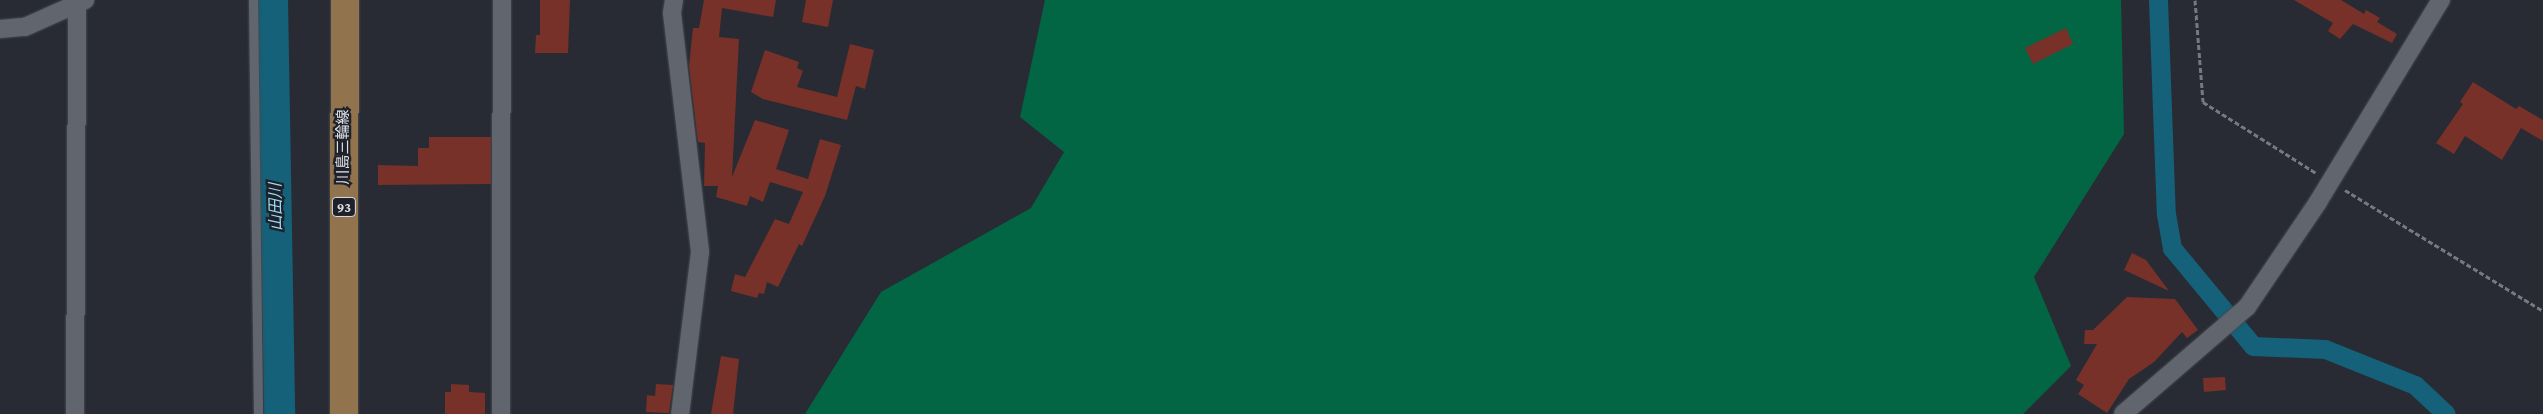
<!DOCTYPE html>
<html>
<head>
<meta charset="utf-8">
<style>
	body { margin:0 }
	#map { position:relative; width:2543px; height:414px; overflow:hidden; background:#282b33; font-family:"Crimson Pro","Noto Sans JP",serif }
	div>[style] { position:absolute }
	.forest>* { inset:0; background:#026644 }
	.canal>* { height:19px; margin:-9.5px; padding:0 9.5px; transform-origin:9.5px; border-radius:9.5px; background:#146179 }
	.river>* { height:31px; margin:-15.5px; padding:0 15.5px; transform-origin:15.5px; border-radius:15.5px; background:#146179 }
	.building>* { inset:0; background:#773128 }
	.path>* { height:3px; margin-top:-1.5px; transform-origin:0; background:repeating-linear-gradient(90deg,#777980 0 5px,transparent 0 7.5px) }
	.roads { filter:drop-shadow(0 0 1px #464950) drop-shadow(0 0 1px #464950) }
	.service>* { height:9px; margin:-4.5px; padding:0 4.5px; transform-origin:4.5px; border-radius:4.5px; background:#61656e }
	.minor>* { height:18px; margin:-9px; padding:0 9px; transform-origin:9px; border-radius:9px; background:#61656e }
	.primary>* { height:28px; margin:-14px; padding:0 14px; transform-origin:14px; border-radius:14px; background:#91744e }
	span { translate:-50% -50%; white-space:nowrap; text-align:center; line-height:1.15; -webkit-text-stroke:4.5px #1e2129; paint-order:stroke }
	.shield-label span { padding:1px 4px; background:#1e2129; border:1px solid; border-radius:4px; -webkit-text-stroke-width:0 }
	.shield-label { font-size:14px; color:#dee0e5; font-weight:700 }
	.street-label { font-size:15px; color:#dee0e5 }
	.water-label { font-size:16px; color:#9bdffa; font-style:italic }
</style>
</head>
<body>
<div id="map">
	<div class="forest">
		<i style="clip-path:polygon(1045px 0,2121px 0,2124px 134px,2034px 277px,2071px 366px,2023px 414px,805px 414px,881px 292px,1031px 208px,1064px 152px,1020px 117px)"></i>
	</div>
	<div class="canal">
		<i style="left:2158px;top:0;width:214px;rotate:87.9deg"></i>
		<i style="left:2166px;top:214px;width:35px;rotate:80deg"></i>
		<i style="left:2172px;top:248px;width:127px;rotate:50.4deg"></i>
		<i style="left:2253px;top:346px;width:72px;rotate:2.4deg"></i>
		<i style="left:2325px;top:349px;width:97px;rotate:21.8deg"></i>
		<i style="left:2415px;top:385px;width:42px;rotate:43.1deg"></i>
	</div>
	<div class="river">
		<i style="left:272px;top:0;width:414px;rotate:89deg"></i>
	</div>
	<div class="building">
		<i style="clip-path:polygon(540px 0,570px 0,568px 53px,535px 53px,536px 35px,540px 35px)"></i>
		<i style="clip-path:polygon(704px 0,776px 0,773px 17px,722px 8px,719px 37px,739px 39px,732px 177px,755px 120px,789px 130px,776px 169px,808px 179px,820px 139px,841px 145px,825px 196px,802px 246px,799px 244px,778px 287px,767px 282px,764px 294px,759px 293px,757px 298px,731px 291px,735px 274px,745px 277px,775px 219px,789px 224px,803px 192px,770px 182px,763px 202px,750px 196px,747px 206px,716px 197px,718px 186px,704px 186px,705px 143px,698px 142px,689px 66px,693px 28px,699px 28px)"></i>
		<i style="clip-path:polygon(806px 0,833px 0,828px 27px,802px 22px)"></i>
		<i style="clip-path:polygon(2294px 0,2341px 0,2364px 14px,2366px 10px,2380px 18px,2377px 22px,2397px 34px,2392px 43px,2353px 24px,2340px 39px,2328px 31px,2333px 23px)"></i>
		<i style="clip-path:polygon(2066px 28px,2073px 44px,2033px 64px,2025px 48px)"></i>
		<i style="clip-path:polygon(850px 44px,874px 50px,865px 89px,856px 86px,847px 120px,763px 99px,751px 92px,765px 50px,799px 62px,797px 68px,803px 71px,797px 87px,837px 97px)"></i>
		<i style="clip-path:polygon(2473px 82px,2516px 109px,2519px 106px,2543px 120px,2543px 141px,2521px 128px,2502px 160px,2465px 136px,2454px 154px,2436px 143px,2463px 104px,2460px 102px)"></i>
		<i style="clip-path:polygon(429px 137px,491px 137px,491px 184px,378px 185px,378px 165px,418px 166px,418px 148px,429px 148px)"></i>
		<i style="clip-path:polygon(2132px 253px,2146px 260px,2169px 291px,2124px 270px)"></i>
		<i style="clip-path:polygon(2127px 297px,2175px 299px,2198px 330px,2187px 338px,2182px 332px,2154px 362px,2129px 379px,2107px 413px,2078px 394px,2084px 385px,2076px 380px,2097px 344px,2084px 344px,2085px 330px,2093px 330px)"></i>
		<i style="clip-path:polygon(721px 356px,739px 359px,733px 414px,711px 414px)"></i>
		<i style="clip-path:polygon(2225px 377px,2226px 390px,2204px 392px,2203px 378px)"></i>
		<i style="clip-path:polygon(451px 384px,469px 385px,469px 392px,485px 393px,485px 414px,445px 414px,445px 392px,451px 392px)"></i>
		<i style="clip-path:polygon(656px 384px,673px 385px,669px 413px,646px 412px,647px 395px,655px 396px)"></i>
	</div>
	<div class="path">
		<i style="left:2195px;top:0;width:102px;rotate:85.5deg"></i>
		<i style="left:2203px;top:102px;width:133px;rotate:32.1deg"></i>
		<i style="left:2345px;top:190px;width:232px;rotate:31.4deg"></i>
	</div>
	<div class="roads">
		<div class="service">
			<i style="left:253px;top:0;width:414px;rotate:89.3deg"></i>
		</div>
		<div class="minor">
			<i style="left:674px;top:0;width:13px;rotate:99deg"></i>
			<i style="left:672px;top:13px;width:241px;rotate:83.3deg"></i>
			<i style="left:700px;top:252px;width:163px;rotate:97deg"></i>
			<i style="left:0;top:29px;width:25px;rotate:-5deg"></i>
			<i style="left:25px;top:27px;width:66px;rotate:-24.2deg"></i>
			<i style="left:75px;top:414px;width:409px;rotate:-89.7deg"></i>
			<i style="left:501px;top:414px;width:414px;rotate:-89.9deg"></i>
			<i style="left:2123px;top:414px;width:164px;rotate:-40.8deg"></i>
			<i style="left:2247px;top:307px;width:127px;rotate:-55.9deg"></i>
			<i style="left:2318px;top:202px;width:237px;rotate:-58.7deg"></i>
		</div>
		<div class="primary">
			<i style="left:344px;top:414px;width:414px;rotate:-89.9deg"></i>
		</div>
	</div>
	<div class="shield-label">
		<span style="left:344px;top:207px">93</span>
	</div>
	<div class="street-label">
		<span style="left:344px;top:147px;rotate:-90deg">川島三輪線</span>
	</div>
	<div class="water-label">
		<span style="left:276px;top:207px;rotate:-91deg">山田川</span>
	</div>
</div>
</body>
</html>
